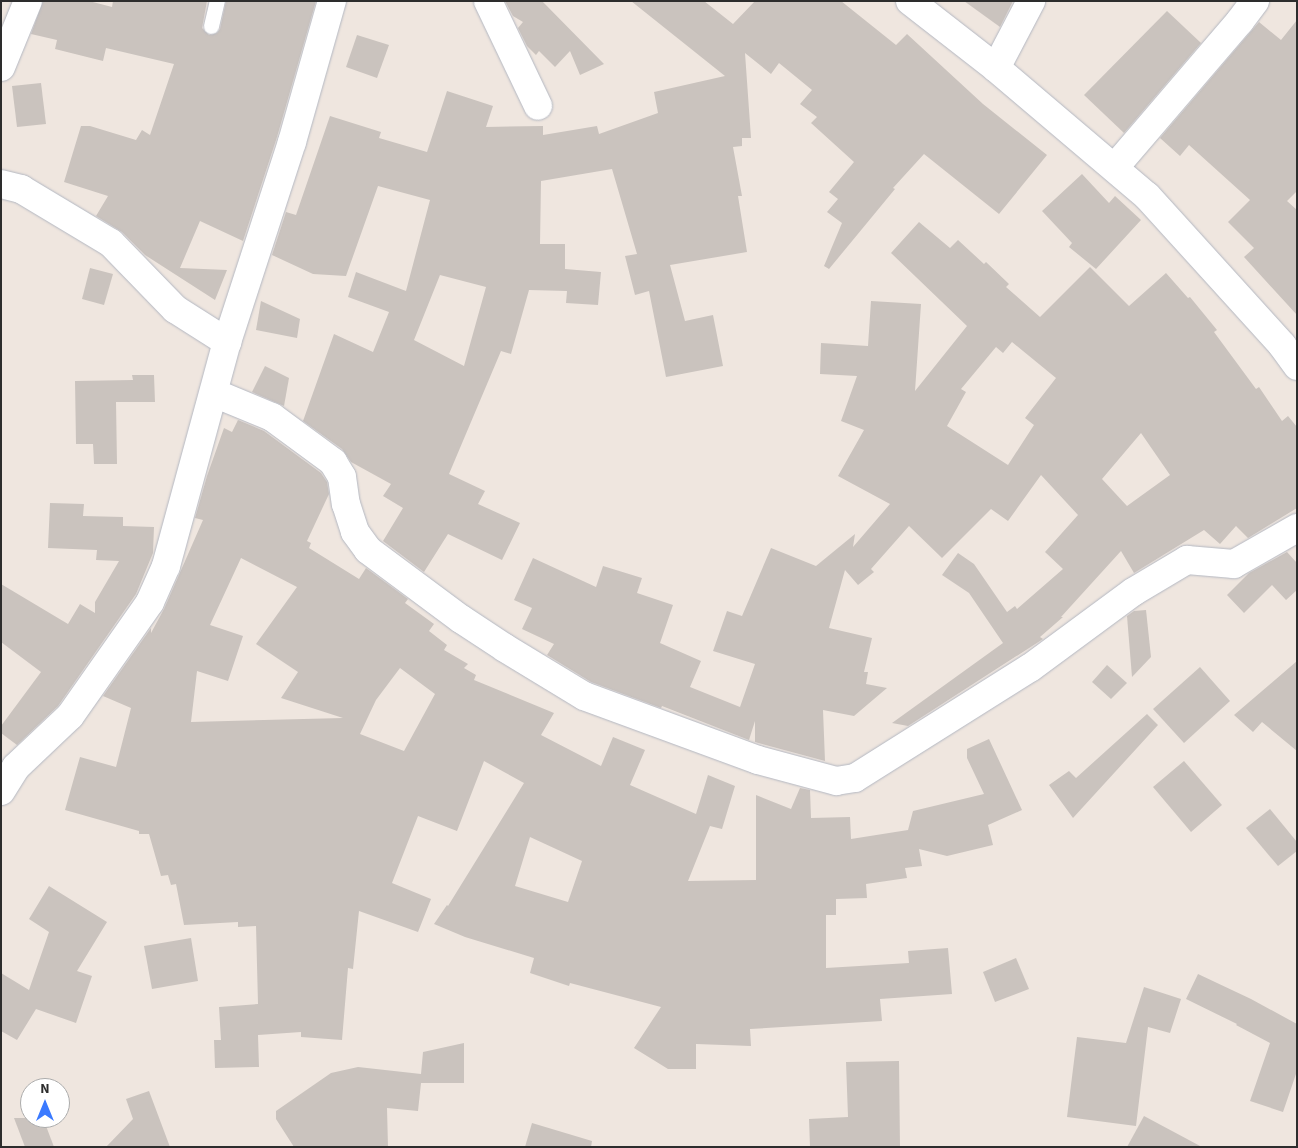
<!DOCTYPE html>
<html>
<head>
<meta charset="utf-8">
<style>
	body { margin:0 }
	#map { position:relative; width:1298px; height:1148px; overflow:hidden; background:#efe6df; font-family:"Source Sans 3",sans-serif }
	div>[style] { position:absolute }
	.building>* { inset:0; background:#cac3be }
	.roads { filter:drop-shadow(0 0 1px #b3b7c1) drop-shadow(0 0 1px #b3b7c1) }
	.service>* { height:15px; margin:-7.5px; padding:0 7.5px; transform-origin:7.5px; border-radius:7.5px; background:#fff }
	.minor>* { height:28px; margin:-14px; padding:0 14px; transform-origin:14px; border-radius:14px; background:#fff }
	.tertiary>* { height:28px; margin:-14px; padding:0 14px; transform-origin:14px; border-radius:14px; background:#fff }
	span { translate:-50% -50%; white-space:nowrap; text-align:center; line-height:1.15; -webkit-text-stroke:4.5px #fff; paint-order:stroke }
	.frame { position:absolute; inset:0; border:2px solid #2d2d2d; pointer-events:none }
	.north { position:absolute; left:20px; top:1078px; width:50px; height:50px; box-sizing:border-box; background:#fff; border:1px solid #ababab; border-radius:50%; rotate:0deg; font-size:14px; font-weight:700; line-height:20px; text-align:center; color:#2d2d2d }
	.north::after { content:''; display:block; margin:auto; width:18px; height:22px; background:#3b7aff; clip-path:polygon(50% 0,100% 100%,50% 72%,0 100%) }
</style>
</head>
<body>
<div id="map">
	<div class="building">
		<i style="clip-path:polygon(43px 1px,89px 1px,112px 7px,113px 1px,207px 1px,202px 28px,209px 35px,217px 33px,220px 29px,226px 1px,316px 1px,277px 137px,243px 241px,200px 221px,180px 268px,227px 270px,215px 300px,145px 255px,122px 232px,96px 216px,108px 196px,64px 182px,81px 126px,90px 126px,136px 140px,142px 130px,150px 135px,174px 64px,106px 48px,103px 61px,55px 49px,57px 40px,31px 34px)"></i>
		<i style="clip-path:polygon(505px 1px,542px 1px,604px 64px,580px 75px,570px 51px,555px 67px,539px 51px,536px 55px,527px 46px,518px 28px,523px 22px,513px 16px)"></i>
		<i style="clip-path:polygon(evenodd,631px 1px,704px 1px,733px 24px,755px 1px,841px 1px,896px 45px,907px 34px,983px 104px,1047px 155px,999px 214px,924px 154px,893px 188px,895px 189px,829px 269px,824px 266px,842px 223px,827px 212px,838px 199px,829px 192px,854px 162px,811px 123px,817px 117px,800px 104px,812px 90px,779px 63px,771px 74px,745px 53px,751px 138px,742px 138px,742px 146px,733px 147px,742px 196px,738px 196px,747px 252px,670px 265px,685px 321px,713px 315px,723px 366px,666px 377px,649px 291px,635px 295px,625px 256px,637px 254px,612px 169px,541px 181px,540px 244px,565px 244px,565px 269px,601px 272px,598px 305px,566px 303px,567px 291px,529px 290px,511px 354px,501px 351px,449px 474px,485px 491px,478px 504px,520px 523px,502px 560px,448px 534px,424px 572px,383px 541px,403px 508px,383px 496px,391px 484px,351px 462px,342px 449px,303px 421px,334px 334px,373px 352px,389px 312px,348px 297px,356px 272px,406px 291px,430px 200px,378px 186px,346px 276px,313px 274px,272px 255px,286px 212px,296px 215px,330px 116px,381px 132px,379px 138px,427px 152px,447px 91px,493px 106px,486px 127px,543px 126px,543px 135px,597px 126px,599px 134px,658px 113px,654px 92px,725px 76px,631px 1px,440px 275px,486px 287px,464px 366px,414px 340px,440px 275px)"></i>
		<i style="clip-path:polygon(964px 1px,1013px 1px,1000px 27px)"></i>
		<i style="clip-path:polygon(1167px 11px,1201px 43px,1124px 133px,1084px 95px)"></i>
		<i style="clip-path:polygon(1297px 20px,1297px 191px,1287px 201px,1297px 210px,1297px 315px,1244px 257px,1254px 248px,1228px 222px,1250px 200px,1189px 145px,1180px 156px,1160px 138px,1259px 22px,1281px 40px)"></i>
		<i style="clip-path:polygon(357px 35px,389px 45px,377px 78px,346px 67px)"></i>
		<i style="clip-path:polygon(41px 83px,46px 124px,17px 127px,12px 86px)"></i>
		<i style="clip-path:polygon(1082px 174px,1109px 203px,1115px 196px,1141px 220px,1096px 269px,1069px 247px,1072px 243px,1042px 211px)"></i>
		<i style="clip-path:polygon(evenodd,919px 222px,950px 248px,958px 240px,984px 264px,986px 262px,1009px 284px,1006px 287px,1040px 317px,1090px 267px,1129px 306px,1166px 273px,1188px 298px,1190px 297px,1217px 330px,1214px 332px,1256px 389px,1259px 387px,1282px 421px,1288px 416px,1297px 427px,1297px 508px,1248px 538px,1236px 526px,1220px 544px,1204px 530px,1134px 573px,1121px 551px,1061px 617px,1063px 617px,1040px 637px,1043px 639px,908px 726px,892px 723px,1003px 643px,969px 593px,942px 575px,958px 553px,974px 564px,1007px 612px,1015px 606px,1017px 609px,1063px 569px,1045px 552px,1078px 515px,1041px 475px,1008px 521px,991px 509px,942px 558px,909px 526px,871px 569px,874px 572px,858px 585px,845px 570px,829px 628px,872px 638px,864px 672px,868px 672px,866px 684px,887px 688px,854px 716px,823px 710px,825px 761px,755px 742px,755px 721px,749px 740px,662px 706px,661px 708px,591px 682px,547px 655px,554px 644px,522px 629px,532px 608px,514px 600px,533px 558px,596px 587px,603px 566px,642px 578px,637px 593px,673px 605px,660px 643px,701px 661px,690px 687px,740px 707px,755px 664px,713px 651px,727px 611px,742px 616px,771px 548px,816px 566px,855px 534px,853px 547px,890px 504px,838px 476px,864px 430px,841px 421px,857px 376px,820px 374px,821px 343px,868px 346px,871px 301px,921px 304px,915px 391px,967px 326px,891px 253px,919px 222px,1012px 342px,1056px 378px,1025px 418px,1034px 425px,1008px 465px,947px 426px,966px 392px,961px 389px,996px 347px,1003px 353px,1012px 342px,919px 222px,1141px 433px,1170px 475px,1127px 506px,1102px 479px,1141px 433px)"></i>
		<i style="clip-path:polygon(90px 268px,113px 274px,104px 305px,82px 299px)"></i>
		<i style="clip-path:polygon(261px 301px,300px 319px,297px 338px,256px 330px)"></i>
		<i style="clip-path:polygon(265px 366px,289px 378px,284px 406px,252px 392px)"></i>
		<i style="clip-path:polygon(132px 375px,154px 375px,155px 402px,116px 402px,117px 464px,94px 464px,93px 444px,76px 444px,75px 381px,133px 380px)"></i>
		<i style="clip-path:polygon(evenodd,238px 420px,264px 431px,321px 473px,327px 482px,329px 494px,307px 541px,311px 543px,309px 548px,359px 579px,366px 568px,408px 599px,405px 603px,434px 624px,429px 631px,447px 645px,444px 650px,468px 664px,464px 668px,476px 675px,474px 680px,554px 713px,541px 735px,601px 766px,613px 737px,645px 750px,630px 785px,696px 814px,708px 775px,735px 786px,722px 829px,710px 826px,688px 881px,756px 880px,756px 795px,791px 809px,800px 788px,810px 790px,811px 818px,850px 817px,851px 839px,908px 830px,913px 811px,984px 794px,967px 758px,967px 749px,989px 739px,1022px 810px,988px 825px,993px 845px,947px 856px,919px 849px,922px 866px,905px 868px,907px 878px,866px 884px,867px 898px,836px 899px,836px 915px,826px 915px,826px 968px,909px 963px,908px 951px,948px 948px,952px 994px,880px 999px,882px 1021px,750px 1029px,751px 1046px,696px 1044px,696px 1069px,668px 1069px,634px 1048px,661px 1007px,570px 983px,569px 986px,530px 973px,534px 958px,465px 937px,434px 924px,447px 905px,448px 906px,524px 783px,484px 761px,457px 831px,418px 816px,392px 883px,431px 899px,418px 932px,359px 911px,353px 969px,348px 968px,342px 1040px,301px 1037px,301px 1032px,258px 1035px,259px 1067px,215px 1068px,214px 1040px,221px 1040px,219px 1007px,258px 1004px,256px 926px,238px 927px,238px 922px,184px 925px,176px 884px,171px 885px,168px 875px,161px 876px,149px 834px,139px 834px,139px 831px,65px 810px,80px 757px,116px 767px,131px 708px,103px 696px,151px 628px,151px 633px,164px 609px,203px 520px,195px 518px,207px 476px,224px 428px,232px 432px,238px 420px,241px 558px,297px 587px,256px 644px,298px 672px,281px 698px,343px 718px,191px 722px,197px 671px,228px 681px,243px 636px,210px 625px,241px 558px,238px 420px,400px 668px,435px 694px,404px 751px,360px 734px,376px 700px,400px 668px,238px 420px,530px 837px,582px 861px,568px 902px,515px 886px,530px 837px)"></i>
		<i style="clip-path:polygon(50px 503px,84px 504px,83px 516px,123px 517px,123px 526px,154px 527px,153px 553px,136px 594px,58px 706px,17px 745px,1px 733px,1px 726px,41px 672px,1px 642px,1px 584px,68px 624px,80px 604px,95px 613px,95px 602px,119px 561px,96px 560px,97px 550px,48px 548px)"></i>
		<i style="clip-path:polygon(1287px 552px,1297px 563px,1297px 590px,1286px 600px,1272px 585px,1244px 613px,1227px 595px,1249px 573px)"></i>
		<i style="clip-path:polygon(1146px 610px,1151px 657px,1132px 677px,1127px 616px,1134px 611px)"></i>
		<i style="clip-path:polygon(1297px 661px,1297px 751px,1262px 722px,1253px 732px,1234px 715px)"></i>
		<i style="clip-path:polygon(1107px 665px,1127px 683px,1111px 699px,1092px 682px)"></i>
		<i style="clip-path:polygon(1200px 667px,1230px 701px,1184px 743px,1153px 709px)"></i>
		<i style="clip-path:polygon(1147px 714px,1158px 725px,1073px 818px,1049px 785px,1069px 771px,1076px 778px)"></i>
		<i style="clip-path:polygon(1184px 761px,1222px 805px,1191px 832px,1153px 787px)"></i>
		<i style="clip-path:polygon(1270px 809px,1297px 842px,1297px 851px,1278px 866px,1246px 828px)"></i>
		<i style="clip-path:polygon(49px 886px,107px 922px,77px 971px,92px 976px,76px 1023px,36px 1009px,17px 1040px,1px 1031px,1px 973px,29px 990px,49px 932px,29px 919px)"></i>
		<i style="clip-path:polygon(191px 938px,198px 981px,152px 989px,144px 946px)"></i>
		<i style="clip-path:polygon(1016px 958px,1029px 989px,995px 1002px,983px 972px)"></i>
		<i style="clip-path:polygon(1198px 974px,1251px 999px,1297px 1024px,1297px 1071px,1283px 1112px,1250px 1101px,1270px 1043px,1236px 1025px,1237px 1024px,1186px 999px)"></i>
		<i style="clip-path:polygon(1144px 987px,1181px 999px,1170px 1033px,1148px 1027px,1136px 1126px,1067px 1117px,1077px 1037px,1126px 1043px)"></i>
		<i style="clip-path:polygon(464px 1043px,464px 1083px,421px 1083px,418px 1111px,387px 1108px,388px 1147px,294px 1147px,276px 1119px,276px 1111px,331px 1073px,358px 1067px,421px 1074px,423px 1052px)"></i>
		<i style="clip-path:polygon(899px 1061px,900px 1147px,810px 1147px,809px 1119px,848px 1117px,846px 1062px)"></i>
		<i style="clip-path:polygon(149px 1091px,170px 1147px,106px 1147px,133px 1119px,126px 1099px)"></i>
		<i style="clip-path:polygon(1144px 1116px,1202px 1147px,1127px 1147px)"></i>
		<i style="clip-path:polygon(14px 1118px,43px 1118px,54px 1147px,25px 1147px)"></i>
		<i style="clip-path:polygon(532px 1123px,592px 1141px,591px 1147px,525px 1147px)"></i>
	</div>
	<div class="roads">
		<div class="service">
			<i style="left:211px;top:26px;width:26px;rotate:-77deg"></i>
		</div>
		<div class="minor">
			<i style="left:488px;top:1px;width:116px;rotate:64.5deg"></i>
			<i style="left:1px;top:67px;width:71px;rotate:-67.8deg"></i>
			<i style="left:996px;top:68px;width:76px;rotate:-62.4deg"></i>
			<i style="left:1115px;top:167px;width:192px;rotate:-49.4deg"></i>
			<i style="left:1240px;top:21px;width:25px;rotate:-53deg"></i>
			<i style="left:1px;top:184px;width:21px;rotate:14deg"></i>
			<i style="left:21px;top:189px;width:105px;rotate:31deg"></i>
			<i style="left:111px;top:243px;width:92px;rotate:45.9deg"></i>
			<i style="left:175px;top:309px;width:62px;rotate:32.4deg"></i>
			<i style="left:214px;top:393px;width:63px;rotate:22.5deg"></i>
			<i style="left:272px;top:417px;width:76px;rotate:36.4deg"></i>
			<i style="left:333px;top:462px;width:17px;rotate:59deg"></i>
			<i style="left:342px;top:477px;width:27px;rotate:82deg"></i>
			<i style="left:346px;top:504px;width:29px;rotate:72deg"></i>
			<i style="left:355px;top:532px;width:22px;rotate:54deg"></i>
			<i style="left:368px;top:550px;width:116px;rotate:36.6deg"></i>
			<i style="left:461px;top:619px;width:53px;rotate:33.4deg"></i>
			<i style="left:505px;top:648px;width:92px;rotate:31.3deg"></i>
			<i style="left:584px;top:696px;width:185px;rotate:20.2deg"></i>
			<i style="left:758px;top:760px;width:81px;rotate:15.1deg"></i>
			<i style="left:836px;top:781px;width:19px;rotate:-9deg"></i>
			<i style="left:855px;top:778px;width:207px;rotate:-32.2deg"></i>
			<i style="left:1030px;top:668px;width:128px;rotate:-36.4deg"></i>
			<i style="left:1133px;top:592px;width:63px;rotate:-30.7deg"></i>
			<i style="left:1187px;top:560px;width:47px;rotate:4.9deg"></i>
			<i style="left:1234px;top:564px;width:73px;rotate:-29.7deg"></i>
			<i style="left:1px;top:791px;width:28px;rotate:-58deg"></i>
			<i style="left:16px;top:767px;width:74px;rotate:-43.4deg"></i>
			<i style="left:70px;top:716px;width:139px;rotate:-54.9deg"></i>
			<i style="left:150px;top:602px;width:39px;rotate:-66deg"></i>
			<i style="left:166px;top:566px;width:232px;rotate:-74.8deg"></i>
			<i style="left:227px;top:342px;width:210px;rotate:-72deg"></i>
			<i style="left:292px;top:142px;width:147px;rotate:-74.2deg"></i>
		</div>
		<div class="tertiary">
			<i style="left:910px;top:1px;width:109px;rotate:37.9deg"></i>
			<i style="left:996px;top:68px;width:198px;rotate:40.3deg"></i>
			<i style="left:1147px;top:196px;width:201px;rotate:47.8deg"></i>
			<i style="left:1282px;top:345px;width:26px;rotate:54deg"></i>
		</div>
	</div>
	<div class="frame"></div>
	<div class="north">N</div>
</div>
</body>
</html>
